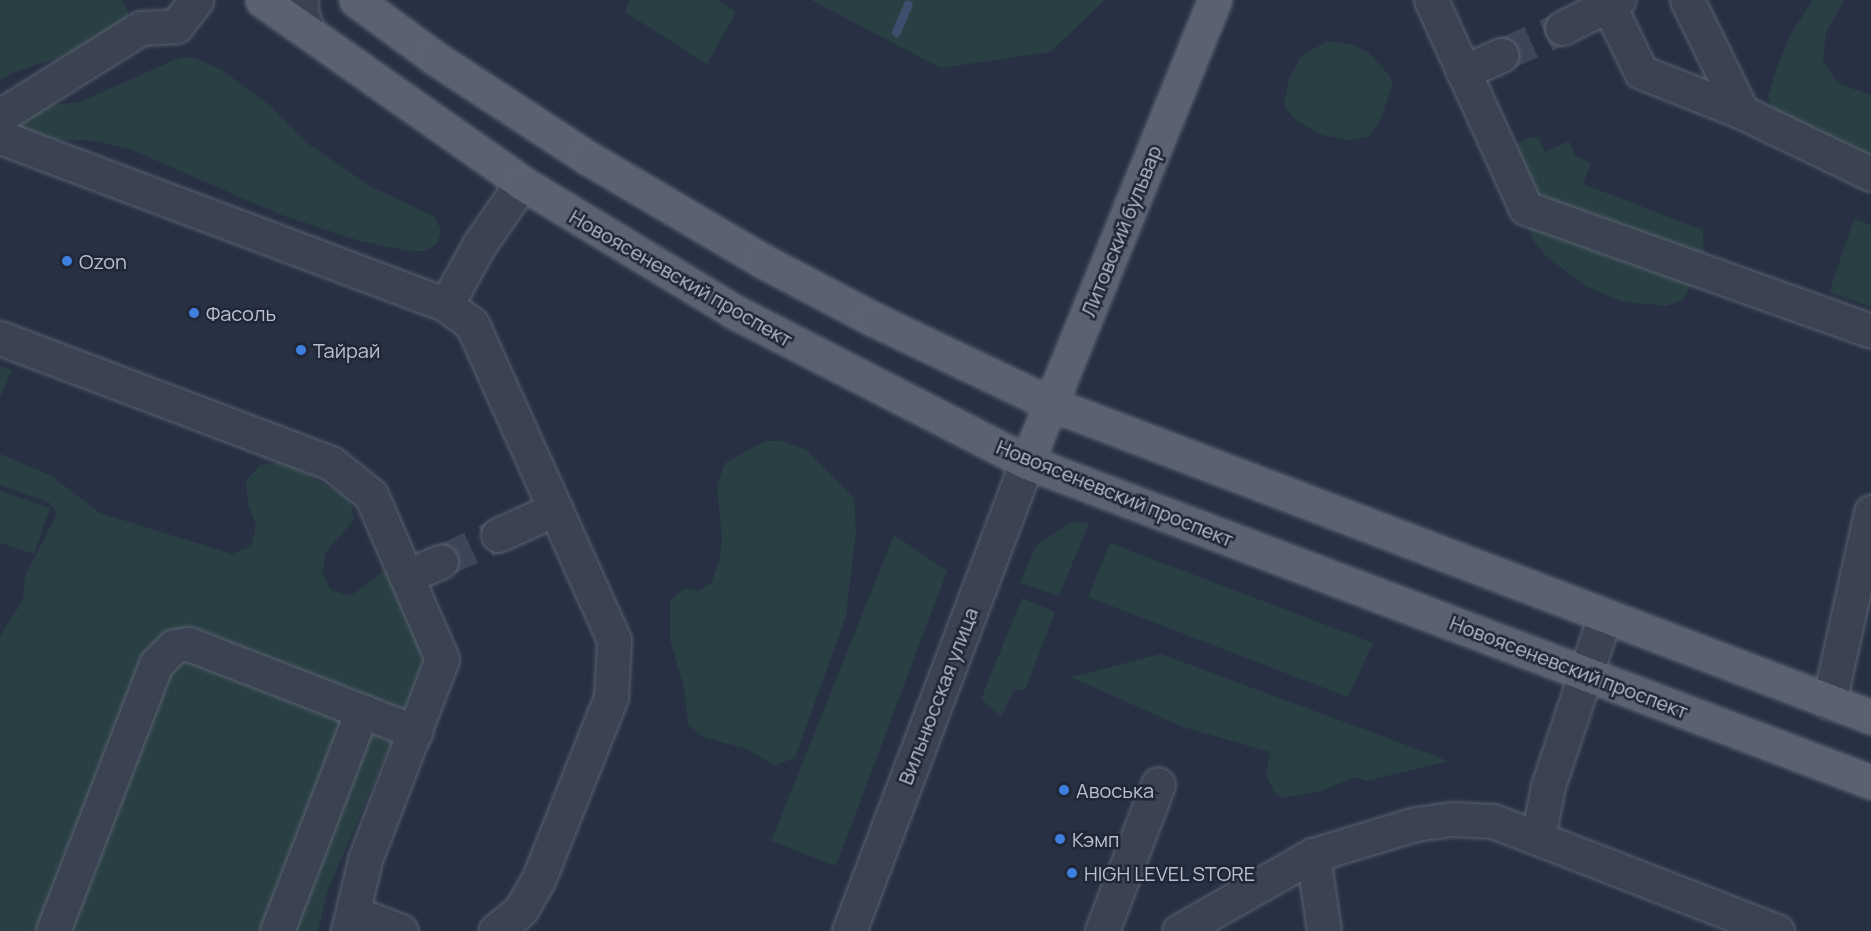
<!DOCTYPE html>
<html>
<head>
<meta charset="utf-8">
<style>
	body { margin:0 }
	#map { position:relative; width:1871px; height:931px; overflow:hidden; background:#273143; font-family:Manrope,sans-serif }
	div>[style] { position:absolute }
	.green>* { inset:0; background:#293f43 }
	.stream>* { height:9px; margin:-4.5px; padding:0 4.5px; transform-origin:4.5px; border-radius:4.5px; background:#3d4d6b }
	.minor-tunnel>* { height:33px; margin-top:-16.5px; transform-origin:0; background:repeating-linear-gradient(90deg,#3d4658 0 33px,transparent 0 49px) }
	.roads { filter:drop-shadow(0 0 2px #5a616f) drop-shadow(0 0 2px #5a616f) }
	.minor>* { height:33px; margin:-16.5px; padding:0 16.5px; transform-origin:16.5px; border-radius:16.5px; background:#3b4352 }
	.major>* { height:33px; margin:-16.5px; padding:0 16.5px; transform-origin:16.5px; border-radius:16.5px; background:#5a6272 }
	.dots>* { width:16px; height:16px; translate:-50% -50%; box-sizing:border-box; border:3px solid #202838; border-radius:50% }
	span { translate:-50% -50%; white-space:nowrap; text-align:center; line-height:1.15; -webkit-text-stroke:5px #202838; paint-order:stroke }
	.street-label { font-size:20px; color:#b9bfcc }
	.poi-label { font-size:20px; color:#b9bfcc }
	.left { translate:0 -50%; text-align:left }
</style>
</head>
<body>
<div id="map">
	<div class="green">
		<i style="clip-path:polygon(0 0,121px 0,128px 11px,127px 26px,75px 52px,12px 73px,0 81px)"></i>
		<i style="clip-path:polygon(630px 0,718px 0,736px 12px,707px 64px,625px 12px)"></i>
		<i style="clip-path:polygon(811px 0,1105px 0,1050px 52px,941px 68px)"></i>
		<i style="clip-path:polygon(1813px 0,1844px 0,1826px 33px,1823px 60px,1837px 83px,1871px 95px,1871px 162px,1777px 113px,1772px 107px,1768px 97px,1777px 67px,1792px 32px)"></i>
		<i style="clip-path:polygon(1327px 41px,1353px 45px,1369px 53px,1389px 75px,1393px 82px,1380px 121px,1368px 137px,1348px 140px,1322px 135px,1297px 121px,1284px 106px,1289px 79px,1301px 56px)"></i>
		<i style="clip-path:polygon(181px 57px,195px 58px,222px 70px,269px 105px,310px 145px,370px 186px,435px 217px,441px 230px,437px 244px,424px 251px,409px 251px,360px 241px,279px 214px,130px 149px,96px 141px,48px 139px,19px 127px,19px 117px,34px 107px,80px 102px)"></i>
		<i style="clip-path:polygon(1538px 137px,1545px 152px,1569px 141px,1575px 156px,1591px 163px,1583px 184px,1703px 230px,1704px 258px,1683px 300px,1666px 306px,1620px 301px,1584px 285px,1546px 256px,1532px 239px,1517px 152px,1518px 144px,1526px 138px)"></i>
		<i style="clip-path:polygon(1854px 219px,1871px 225px,1871px 307px,1829px 292px)"></i>
		<i style="clip-path:polygon(0 366px,12px 370px,0 398px)"></i>
		<i style="clip-path:polygon(765px 441px,782px 441px,806px 450px,854px 498px,856px 530px,846px 616px,795px 758px,775px 765px,744px 748px,703px 737px,688px 724px,684px 687px,670px 639px,670px 600px,685px 588px,699px 591px,711px 583px,719px 562px,722px 539px,717px 486px,725px 463px)"></i>
		<i style="clip-path:polygon(0 454px,50px 475px,100px 513px,232px 554px,252px 546px,256px 525px,248px 504px,246px 481px,260px 465px,281px 462px,299px 469px,351px 501px,354px 520px,326px 552px,322px 573px,331px 590px,351px 596px,385px 570px,401px 583px,423px 637px,423px 658px,419px 678px,328px 890px,318px 931px,0 931px,0 636px,23px 600px,25px 576px,57px 514px,50px 503px,0 485px)"></i>
		<i style="clip-path:polygon(0 491px,50px 508px,34px 554px,0 543px)"></i>
		<i style="clip-path:polygon(1071px 522px,1089px 523px,1059px 596px,1020px 583px,1036px 546px)"></i>
		<i style="clip-path:polygon(894px 535px,947px 571px,836px 866px,771px 841px)"></i>
		<i style="clip-path:polygon(1110px 543px,1373px 643px,1348px 697px,1088px 597px)"></i>
		<i style="clip-path:polygon(1022px 598px,1055px 612px,1025px 690px,1014px 690px,1001px 717px,981px 699px)"></i>
		<i style="clip-path:polygon(1161px 654px,1374px 733px,1448px 761px,1366px 781px,1355px 777px,1321px 791px,1282px 798px,1274px 792px,1266px 774px,1270px 752px,1183px 727px,1071px 677px)"></i>
	</div>
	<div class="stream">
		<i style="left:896px;top:32px;width:30px;rotate:-67deg"></i>
	</div>
	<div class="minor-tunnel">
		<i style="left:1501px;top:55px;width:67px;rotate:-23.9deg"></i>
		<i style="left:441px;top:561px;width:63px;rotate:-24.5deg"></i>
	</div>
	<div class="roads">
		<div class="minor">
			<i style="left:301px;top:0;width:12px;rotate:90deg"></i>
			<i style="left:301px;top:12px;width:21px;rotate:71deg"></i>
			<i style="left:1431px;top:0;width:229px;rotate:65.5deg"></i>
			<i style="left:1526px;top:208px;width:366px;rotate:19.6deg"></i>
			<i style="left:1606px;top:0;width:80px;rotate:64.1deg"></i>
			<i style="left:1641px;top:72px;width:109px;rotate:21.6deg"></i>
			<i style="left:1687px;top:0;width:125px;rotate:63.8deg"></i>
			<i style="left:1742px;top:112px;width:143px;rotate:25.7deg"></i>
			<i style="left:1562px;top:28px;width:63px;rotate:-26.6deg"></i>
			<i style="left:1463px;top:72px;width:42px;rotate:-24.1deg"></i>
			<i style="left:0;top:116px;width:166px;rotate:-32deg"></i>
			<i style="left:141px;top:28px;width:35px;rotate:-3deg"></i>
			<i style="left:176px;top:26px;width:33px;rotate:-52deg"></i>
			<i style="left:0;top:137px;width:477px;rotate:20.6deg"></i>
			<i style="left:446px;top:305px;width:32px;rotate:36deg"></i>
			<i style="left:472px;top:324px;width:346px;rotate:65.8deg"></i>
			<i style="left:614px;top:640px;width:57px;rotate:93deg"></i>
			<i style="left:611px;top:697px;width:197px;rotate:111.7deg"></i>
			<i style="left:538px;top:880px;width:34px;rotate:120deg"></i>
			<i style="left:521px;top:910px;width:33px;rotate:141deg"></i>
			<i style="left:446px;top:305px;width:68px;rotate:-61.2deg"></i>
			<i style="left:479px;top:245px;width:75px;rotate:-55.3deg"></i>
			<i style="left:0;top:338px;width:354px;rotate:20.7deg"></i>
			<i style="left:331px;top:463px;width:51px;rotate:38.7deg"></i>
			<i style="left:371px;top:495px;width:179px;rotate:66.6deg"></i>
			<i style="left:442px;top:659px;width:215px;rotate:111deg"></i>
			<i style="left:365px;top:860px;width:73px;rotate:103.5deg"></i>
			<i style="left:498px;top:535px;width:63px;rotate:-24.5deg"></i>
			<i style="left:408px;top:576px;width:36px;rotate:-24deg"></i>
			<i style="left:1829px;top:702px;width:195px;rotate:-77.5deg"></i>
			<i style="left:1538px;top:837px;width:52px;rotate:-78.9deg"></i>
			<i style="left:1548px;top:786px;width:179px;rotate:-71.5deg"></i>
			<i style="left:1313px;top:855px;width:77px;rotate:81.8deg"></i>
			<i style="left:354px;top:913px;width:50px;rotate:21deg"></i>
			<i style="left:53px;top:931px;width:286px;rotate:-68.9deg"></i>
			<i style="left:156px;top:664px;width:25px;rotate:-45deg"></i>
			<i style="left:174px;top:646px;width:15px;rotate:-8deg"></i>
			<i style="left:189px;top:644px;width:243px;rotate:21.2deg"></i>
			<i style="left:277px;top:931px;width:236px;rotate:-68.9deg"></i>
			<i style="left:849px;top:931px;width:502px;rotate:-69.22deg"></i>
			<i style="left:1102px;top:931px;width:157px;rotate:-69.1deg"></i>
			<i style="left:1179px;top:931px;width:154px;rotate:-29.6deg"></i>
			<i style="left:1313px;top:855px;width:108px;rotate:-16.8deg"></i>
			<i style="left:1416px;top:824px;width:36px;rotate:-8deg"></i>
			<i style="left:1452px;top:819px;width:41px;rotate:2.8deg"></i>
			<i style="left:1493px;top:821px;width:305px;rotate:21.2deg"></i>
		</div>
		<div class="major">
			<i style="left:262px;top:0;width:318px;rotate:35.1deg"></i>
			<i style="left:522px;top:183px;width:247px;rotate:31.2deg"></i>
			<i style="left:733px;top:311px;width:331px;rotate:27.2deg"></i>
			<i style="left:1027px;top:462px;width:903px;rotate:20.76deg"></i>
			<i style="left:356px;top:0;width:98px;rotate:36.3deg"></i>
			<i style="left:435px;top:58px;width:183px;rotate:33.2deg"></i>
			<i style="left:588px;top:158px;width:201px;rotate:30.5deg"></i>
			<i style="left:761px;top:260px;width:127px;rotate:27.8deg"></i>
			<i style="left:873px;top:319px;width:197px;rotate:25.5deg"></i>
			<i style="left:1051px;top:404px;width:878px;rotate:20.89deg"></i>
			<i style="left:1027px;top:462px;width:499px;rotate:-67.9deg"></i>
		</div>
	</div>
	<div class="dots">
		<i style="left:67px;top:261px;background:#3f7fe0"></i>
		<i style="left:194px;top:313px;background:#3f7fe0"></i>
		<i style="left:301px;top:350px;background:#3f7fe0"></i>
		<i style="left:1064px;top:790px;background:#3f7fe0"></i>
		<i style="left:1060px;top:839px;background:#3f7fe0"></i>
		<i style="left:1072px;top:873px;background:#3f7fe0"></i>
	</div>
	<div class="street-label">
		<span style="left:1121px;top:231px;rotate:-68deg">Литовский бульвар</span>
		<span style="left:681px;top:278px;rotate:30deg">Новоясеневский проспект</span>
		<span style="left:1115px;top:493px;rotate:22deg">Новоясеневский проспект</span>
		<span style="left:1569px;top:667px;rotate:21deg">Новоясеневский проспект</span>
		<span style="left:938px;top:696px;rotate:-69deg">Вильнюсская улица</span>
	</div>
	<div class="poi-label">
		<span class="left" style="left:79px;top:261px">Ozon</span>
		<span class="left" style="left:206px;top:313px">Фасоль</span>
		<span class="left" style="left:313px;top:350px">Тайрай</span>
		<span class="left" style="left:1076px;top:790px">Авоська</span>
		<span class="left" style="left:1072px;top:839px">Кэмп</span>
		<span class="left" style="left:1084px;top:873px">HIGH LEVEL STORE</span>
	</div>
</div>
</body>
</html>
